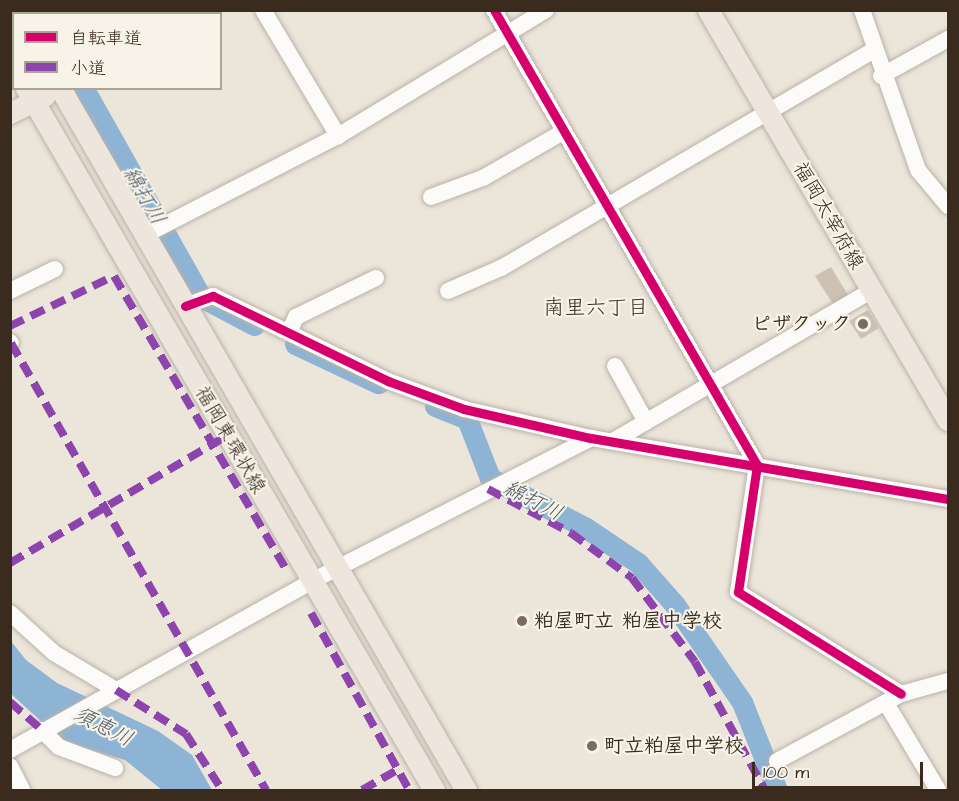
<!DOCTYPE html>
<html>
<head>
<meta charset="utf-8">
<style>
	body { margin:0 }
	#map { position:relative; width:959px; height:801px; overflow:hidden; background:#ece5d9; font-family:"Architects Daughter","Klee One",sans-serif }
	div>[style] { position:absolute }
	.water>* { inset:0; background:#8db3d5 }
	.river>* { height:21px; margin:-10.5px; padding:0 10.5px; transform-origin:10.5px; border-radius:10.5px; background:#8db3d5 }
	.building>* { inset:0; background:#cdc1b4 }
	.roads { filter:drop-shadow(0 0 2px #b8b2a9) drop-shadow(0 0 2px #b8b2a9) }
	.minor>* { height:16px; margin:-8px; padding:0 8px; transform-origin:8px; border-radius:8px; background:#fcfbf9 }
	.major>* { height:21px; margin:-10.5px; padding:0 10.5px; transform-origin:10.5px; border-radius:10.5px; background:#eee6dd }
	.quiet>* { height:8px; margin-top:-4px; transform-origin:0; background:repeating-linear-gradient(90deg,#8e44ad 0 15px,transparent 0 23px) }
	.cycleway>* { height:9px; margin:-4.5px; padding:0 4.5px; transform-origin:4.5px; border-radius:4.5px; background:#d6006c }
	.dots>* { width:16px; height:16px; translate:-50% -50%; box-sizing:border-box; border:3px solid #f7f3e8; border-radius:50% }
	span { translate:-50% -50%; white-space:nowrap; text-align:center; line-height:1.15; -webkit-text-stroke:4.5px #f7f3e8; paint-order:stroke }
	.street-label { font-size:20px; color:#3b2a1e }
	.poi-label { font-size:20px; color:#3b2a1e; font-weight:700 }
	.right { translate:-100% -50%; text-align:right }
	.left { translate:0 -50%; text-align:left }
	.water-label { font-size:21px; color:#4b5866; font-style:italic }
	.neighbourhood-label { font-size:21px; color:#3b2a1e }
	.frame { position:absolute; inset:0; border:12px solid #3b2a1e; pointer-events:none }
	.legend { position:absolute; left:12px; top:12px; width:210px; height:78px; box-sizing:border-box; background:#f7f3e8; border:2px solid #aca397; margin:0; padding:8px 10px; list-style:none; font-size:18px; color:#3b2a1e }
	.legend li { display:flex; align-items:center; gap:12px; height:30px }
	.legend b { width:30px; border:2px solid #aca397 }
	.scale { position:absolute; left:752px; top:762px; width:171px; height:27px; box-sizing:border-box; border:3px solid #3b2a1e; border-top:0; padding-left:8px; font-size:18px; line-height:21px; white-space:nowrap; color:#3b2a1e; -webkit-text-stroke:4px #f7f3e8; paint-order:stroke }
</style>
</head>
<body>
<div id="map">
	<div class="water">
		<i style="clip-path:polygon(10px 640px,26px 660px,57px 683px,158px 731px,192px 755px,212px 790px,162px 790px,125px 760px,64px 742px,11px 694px)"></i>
	</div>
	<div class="river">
		<i style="left:39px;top:10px;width:4px;rotate:76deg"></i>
		<i style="left:85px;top:91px;width:236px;rotate:60.6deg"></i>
		<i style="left:201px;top:297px;width:60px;rotate:27.8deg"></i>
		<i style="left:295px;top:344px;width:92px;rotate:25.2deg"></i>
		<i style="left:435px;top:406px;width:35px;rotate:22deg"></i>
		<i style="left:467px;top:419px;width:63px;rotate:68.7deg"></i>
		<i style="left:490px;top:478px;width:108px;rotate:27.5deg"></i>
		<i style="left:586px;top:528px;width:63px;rotate:33.9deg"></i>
		<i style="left:638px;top:563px;width:56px;rotate:48.6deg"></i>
		<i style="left:675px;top:605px;width:118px;rotate:55.4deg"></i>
		<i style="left:742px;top:702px;width:95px;rotate:68.3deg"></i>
	</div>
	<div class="building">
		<i style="clip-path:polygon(831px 267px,848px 295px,833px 304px,815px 276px)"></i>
		<i style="clip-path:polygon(868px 310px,879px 328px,861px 339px,849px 321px)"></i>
	</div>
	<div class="roads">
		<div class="minor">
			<i style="left:49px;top:10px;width:4px;rotate:63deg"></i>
			<i style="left:263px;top:10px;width:147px;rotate:59.2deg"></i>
			<i style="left:494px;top:10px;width:526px;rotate:59.97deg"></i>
			<i style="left:757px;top:465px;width:128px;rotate:98.5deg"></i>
			<i style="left:738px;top:592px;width:192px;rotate:32deg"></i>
			<i style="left:862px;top:10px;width:170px;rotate:70.7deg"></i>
			<i style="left:918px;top:170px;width:47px;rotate:50.2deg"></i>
			<i style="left:881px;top:76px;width:77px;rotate:-28.9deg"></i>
			<i style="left:431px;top:197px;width:55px;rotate:-20.1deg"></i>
			<i style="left:483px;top:178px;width:92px;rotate:-29.9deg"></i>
			<i style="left:145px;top:235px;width:217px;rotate:-27.2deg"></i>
			<i style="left:338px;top:136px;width:243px;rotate:-31.2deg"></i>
			<i style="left:10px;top:291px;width:50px;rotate:-26.1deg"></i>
			<i style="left:448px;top:291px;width:58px;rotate:-23.5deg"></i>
			<i style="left:501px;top:268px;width:430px;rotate:-30.3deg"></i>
			<i style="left:185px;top:306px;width:30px;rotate:-20deg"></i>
			<i style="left:213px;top:296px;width:195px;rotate:25.9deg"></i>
			<i style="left:388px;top:381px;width:81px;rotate:20.2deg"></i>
			<i style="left:464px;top:409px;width:130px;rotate:12.9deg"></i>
			<i style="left:591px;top:438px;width:362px;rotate:9.7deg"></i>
			<i style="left:289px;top:332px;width:17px;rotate:-65deg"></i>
			<i style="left:296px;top:317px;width:89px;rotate:-26deg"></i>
			<i style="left:10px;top:342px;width:1px;rotate:45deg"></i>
			<i style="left:615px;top:366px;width:64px;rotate:61deg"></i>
			<i style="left:613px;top:441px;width:298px;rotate:-30.2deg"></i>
			<i style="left:10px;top:613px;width:59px;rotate:42.3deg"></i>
			<i style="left:54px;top:653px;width:72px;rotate:30.8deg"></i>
			<i style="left:886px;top:703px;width:101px;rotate:59.1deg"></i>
			<i style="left:42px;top:730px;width:24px;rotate:45deg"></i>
			<i style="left:59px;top:747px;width:60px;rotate:20.6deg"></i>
			<i style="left:10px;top:750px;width:346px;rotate:-29.2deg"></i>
			<i style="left:312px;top:581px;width:314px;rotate:-27.1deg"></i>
			<i style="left:777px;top:761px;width:141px;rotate:-28.4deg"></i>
			<i style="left:901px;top:694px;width:49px;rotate:-15.5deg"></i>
			<i style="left:10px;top:766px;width:27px;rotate:63deg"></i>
		</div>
		<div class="major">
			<i style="left:15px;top:10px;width:4px;rotate:63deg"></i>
			<i style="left:708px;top:10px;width:475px;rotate:59.7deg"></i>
			<i style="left:192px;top:14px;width:7px;rotate:-34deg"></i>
			<i style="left:10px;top:61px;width:7px;rotate:56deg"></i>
			<i style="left:26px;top:88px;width:812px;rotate:59.83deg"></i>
			<i style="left:60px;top:88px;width:811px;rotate:59.96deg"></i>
			<i style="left:10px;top:113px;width:39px;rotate:-27deg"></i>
		</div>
	</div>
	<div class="quiet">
		<i style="left:10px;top:326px;width:115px;rotate:-25.7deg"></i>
		<i style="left:114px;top:276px;width:338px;rotate:59.6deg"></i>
		<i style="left:11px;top:343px;width:515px;rotate:60.3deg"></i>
		<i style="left:488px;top:489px;width:94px;rotate:27.9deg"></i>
		<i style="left:571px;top:533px;width:76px;rotate:36.4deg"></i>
		<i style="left:632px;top:578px;width:105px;rotate:53.1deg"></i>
		<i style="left:695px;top:662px;width:146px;rotate:61.3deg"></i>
		<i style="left:10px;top:563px;width:253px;rotate:-30.4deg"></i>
		<i style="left:311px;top:613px;width:202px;rotate:61deg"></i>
		<i style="left:116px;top:690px;width:83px;rotate:32.2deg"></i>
		<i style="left:186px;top:734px;width:67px;rotate:57.3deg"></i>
		<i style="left:10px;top:702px;width:43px;rotate:41.2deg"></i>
		<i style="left:362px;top:790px;width:43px;rotate:-29.6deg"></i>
	</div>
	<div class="cycleway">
		<i style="left:494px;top:10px;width:526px;rotate:59.97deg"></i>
		<i style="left:757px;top:465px;width:128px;rotate:98.5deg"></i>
		<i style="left:738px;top:592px;width:192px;rotate:32deg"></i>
		<i style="left:185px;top:306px;width:30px;rotate:-20deg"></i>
		<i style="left:213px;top:296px;width:195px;rotate:25.9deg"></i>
		<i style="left:388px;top:381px;width:81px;rotate:20.2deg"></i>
		<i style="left:464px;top:409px;width:130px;rotate:12.9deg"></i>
		<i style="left:591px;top:438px;width:362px;rotate:9.7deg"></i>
	</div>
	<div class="dots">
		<i style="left:863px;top:324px;background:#796b5f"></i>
		<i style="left:522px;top:621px;background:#796b5f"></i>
		<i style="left:592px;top:746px;background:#796b5f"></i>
	</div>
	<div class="street-label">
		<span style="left:828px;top:216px;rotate:60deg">福岡太宰府線</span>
		<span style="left:230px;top:440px;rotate:60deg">福岡東環状線</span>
	</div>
	<div class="poi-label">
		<span class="right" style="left:851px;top:324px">ピザクック</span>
		<span class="left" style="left:534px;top:621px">粕屋町立 粕屋中学校</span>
		<span class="left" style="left:604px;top:746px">町立粕屋中学校</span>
	</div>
	<div class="water-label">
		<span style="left:144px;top:196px;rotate:60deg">綿打川</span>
		<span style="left:533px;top:501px;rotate:27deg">綿打川</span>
		<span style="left:103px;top:727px;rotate:27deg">須恵川</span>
	</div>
	<div class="neighbourhood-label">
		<span style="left:596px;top:308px">南里六丁目</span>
	</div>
	<div class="frame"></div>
	<ul class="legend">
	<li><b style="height:8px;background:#d6006c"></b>自転車道</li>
	<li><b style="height:8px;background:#8e44ad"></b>小道</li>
	</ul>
	<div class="scale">100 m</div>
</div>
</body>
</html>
